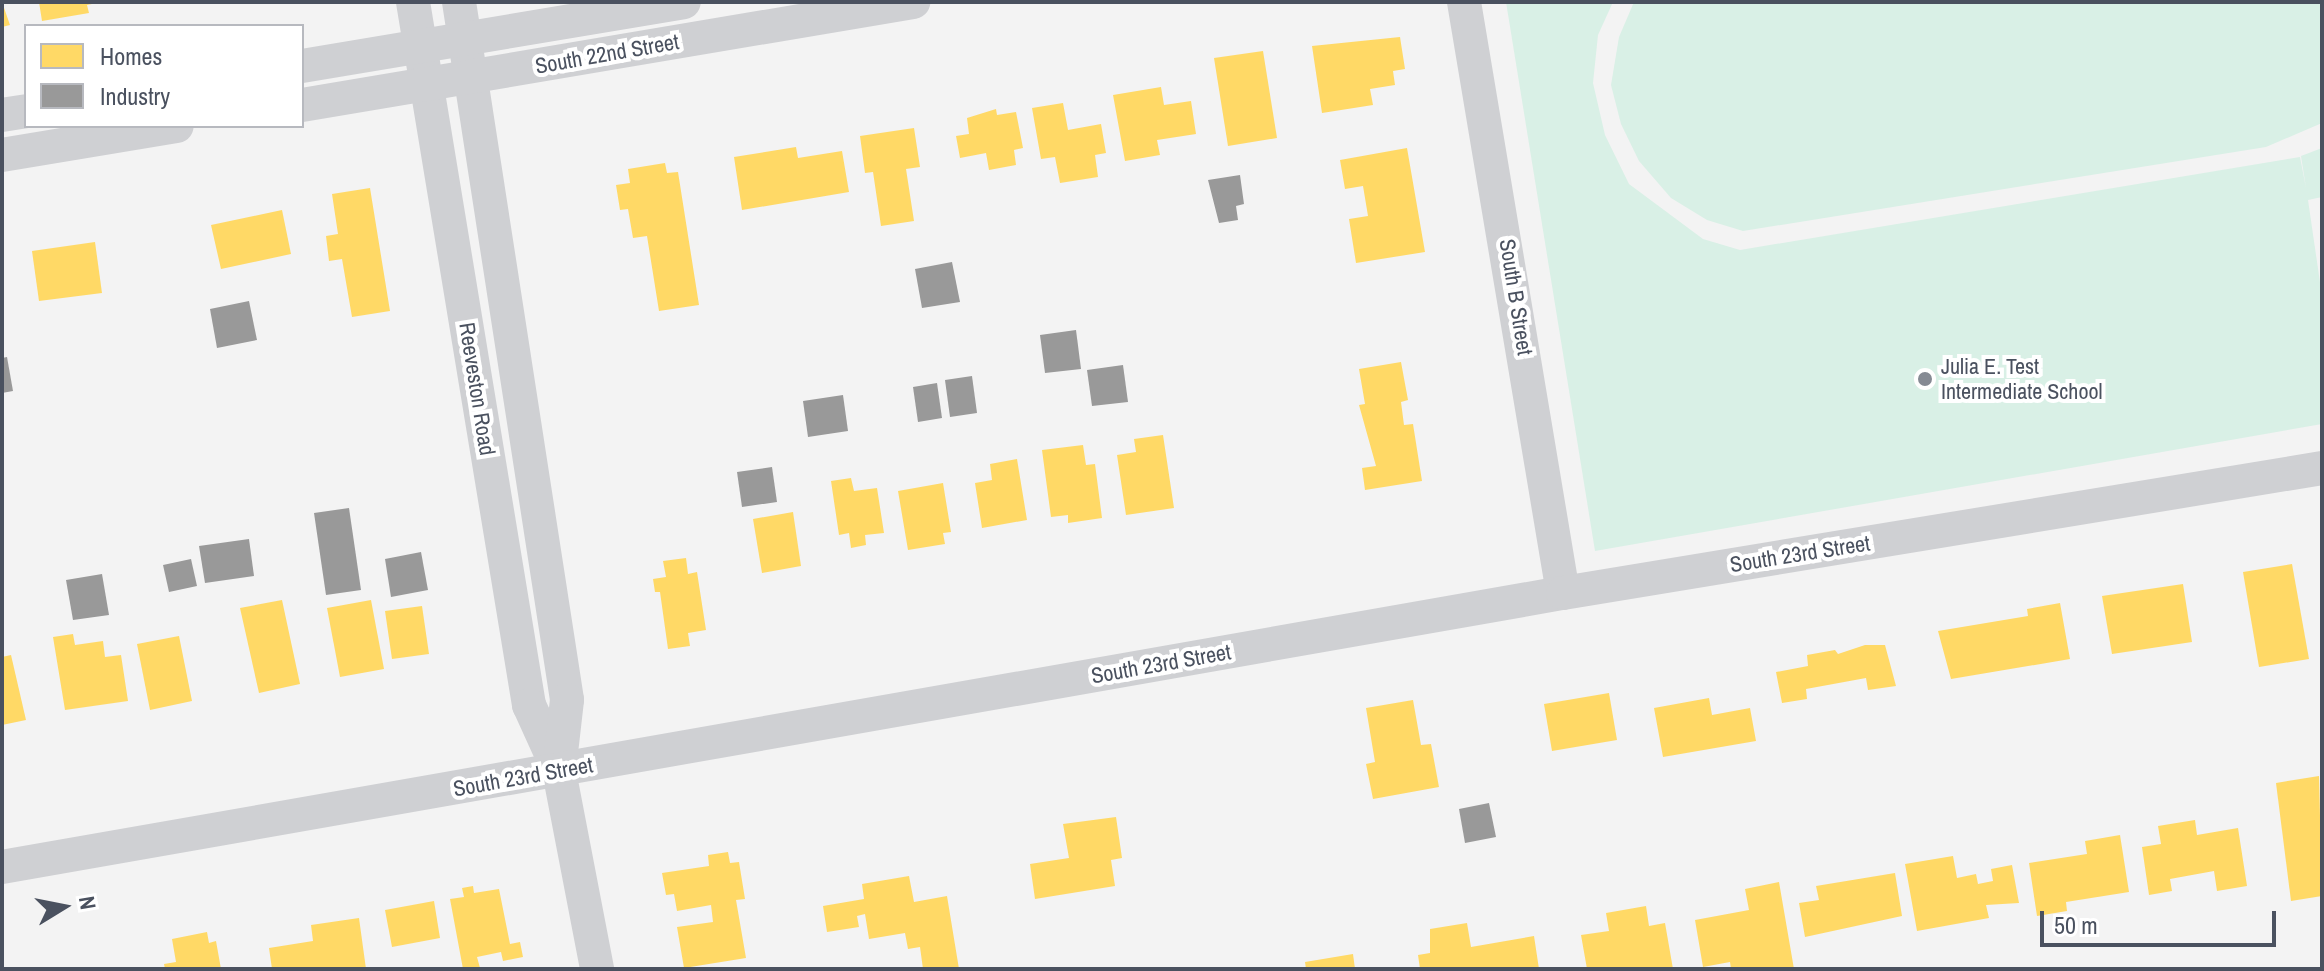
<!DOCTYPE html>
<html>
<head>
<meta charset="utf-8">
<style>
	body { margin:0 }
	#map { position:relative; width:2324px; height:971px; overflow:hidden; background:#f3f3f3; font-family:"Archivo Narrow",sans-serif }
	div>[style] { position:absolute }
	.green>* { inset:0; background:#d9f0e6 }
	.homes>* { inset:0; background:#ffd966 }
	.industry>* { inset:0; background:#999 }
	.minor>* { height:34px; margin:-17px; padding:0 17px; transform-origin:17px; border-radius:17px; background:#cfd0d3 }
	.dots>* { width:22px; height:22px; translate:-50% -50%; box-sizing:border-box; border:4px solid #fff; border-radius:50% }
	span { translate:-50% -50%; white-space:nowrap; text-align:center; line-height:1.15; -webkit-text-stroke:8px #fff; paint-order:stroke }
	.street-label { font-size:22px; color:#4a515f }
	.poi-label { font-size:22px; color:#4a515f }
	.left { translate:0 -50%; text-align:left }
	.frame { position:absolute; inset:0; border:4px solid #4a515f; pointer-events:none }
	.legend { position:absolute; left:24px; top:24px; width:280px; height:104px; box-sizing:border-box; background:#fff; border:2px solid #b7b9bf; margin:0; padding:10px 14px; list-style:none; font-size:24px; color:#4a515f }
	.legend li { display:flex; align-items:center; gap:16px; height:40px }
	.legend b { width:40px; border:2px solid #b7b9bf }
	.north { position:absolute; left:24px; top:867px; width:80px; height:80px; -webkit-text-stroke:6px #fff; paint-order:stroke; rotate:80deg; font-size:22px; font-weight:700; line-height:32px; text-align:center; color:#4a515f }
	.north::after { content:''; display:block; margin:auto; width:28px; height:36px; background:#4a515f; clip-path:polygon(50% 0,100% 100%,50% 72%,0 100%) }
	.scale { position:absolute; left:2040px; top:911px; width:236px; height:36px; box-sizing:border-box; border:4px solid #4a515f; border-top:0; padding-left:10px; font-size:24px; line-height:28px; white-space:nowrap; color:#4a515f; -webkit-text-stroke:6px #fff; paint-order:stroke }
</style>
</head>
<body>
<div id="map">
	<div class="green">
		<i style="clip-path:polygon(1506px 2px,1613px 2px,1598px 35px,1593px 83px,1605px 135px,1629px 184px,1703px 239px,1740px 250px,2300px 157px,2306px 188px,2301px 156px,2322px 148px,2322px 197px,2308px 200px,2322px 296px,2322px 424px,1595px 551px)"></i>
		<i style="clip-path:polygon(1634px 2px,2322px 2px,2322px 123px,2266px 147px,1743px 231px,1707px 220px,1671px 198px,1639px 161px,1621px 124px,1611px 85px,1619px 37px)"></i>
	</div>
	<div class="homes">
		<i style="clip-path:polygon(2px 2px,10px 25px,2px 27px)"></i>
		<i style="clip-path:polygon(39px 2px,92px 2px,92px 4px,87px 5px,89px 13px,42px 21px)"></i>
		<i style="clip-path:polygon(1400px 37px,1405px 69px,1393px 71px,1395px 85px,1370px 89px,1373px 105px,1322px 113px,1312px 46px)"></i>
		<i style="clip-path:polygon(1263px 51px,1277px 138px,1228px 146px,1214px 58px)"></i>
		<i style="clip-path:polygon(1161px 87px,1164px 105px,1191px 101px,1196px 134px,1157px 140px,1160px 155px,1125px 161px,1113px 95px)"></i>
		<i style="clip-path:polygon(1063px 103px,1068px 130px,1101px 124px,1106px 153px,1095px 155px,1098px 177px,1060px 183px,1055px 157px,1041px 159px,1032px 108px)"></i>
		<i style="clip-path:polygon(996px 109px,997px 115px,1016px 112px,1023px 148px,1014px 150px,1016px 165px,989px 170px,986px 153px,960px 158px,956px 136px,969px 134px,967px 118px)"></i>
		<i style="clip-path:polygon(914px 128px,920px 167px,906px 169px,914px 221px,881px 226px,873px 172px,865px 173px,860px 136px)"></i>
		<i style="clip-path:polygon(796px 147px,798px 158px,842px 151px,849px 192px,742px 210px,734px 157px)"></i>
		<i style="clip-path:polygon(1407px 148px,1425px 252px,1356px 263px,1349px 219px,1368px 216px,1363px 186px,1345px 189px,1340px 160px)"></i>
		<i style="clip-path:polygon(665px 163px,667px 173px,678px 172px,699px 305px,659px 311px,647px 236px,633px 238px,628px 209px,620px 210px,616px 185px,630px 183px,628px 169px)"></i>
		<i style="clip-path:polygon(370px 188px,390px 311px,352px 317px,342px 259px,329px 261px,326px 236px,338px 234px,332px 194px)"></i>
		<i style="clip-path:polygon(282px 210px,291px 254px,221px 269px,211px 225px)"></i>
		<i style="clip-path:polygon(95px 242px,102px 293px,39px 301px,32px 251px)"></i>
		<i style="clip-path:polygon(1401px 362px,1408px 400px,1401px 402px,1404px 425px,1413px 424px,1422px 481px,1365px 490px,1362px 468px,1376px 466px,1359px 405px,1365px 404px,1359px 369px)"></i>
		<i style="clip-path:polygon(1163px 435px,1174px 508px,1126px 515px,1117px 455px,1136px 452px,1134px 439px)"></i>
		<i style="clip-path:polygon(1083px 445px,1086px 465px,1095px 464px,1102px 518px,1068px 523px,1068px 515px,1051px 517px,1042px 450px)"></i>
		<i style="clip-path:polygon(1017px 459px,1027px 520px,982px 528px,975px 483px,992px 480px,990px 464px)"></i>
		<i style="clip-path:polygon(851px 478px,854px 491px,877px 488px,884px 533px,865px 535px,866px 545px,851px 548px,849px 533px,839px 535px,831px 481px)"></i>
		<i style="clip-path:polygon(943px 483px,951px 532px,943px 533px,945px 544px,908px 550px,898px 491px)"></i>
		<i style="clip-path:polygon(793px 512px,801px 566px,762px 573px,753px 519px)"></i>
		<i style="clip-path:polygon(686px 558px,688px 574px,697px 572px,706px 630px,688px 633px,690px 646px,668px 649px,660px 592px,655px 592px,653px 579px,666px 577px,663px 561px)"></i>
		<i style="clip-path:polygon(2292px 564px,2309px 659px,2259px 667px,2243px 572px)"></i>
		<i style="clip-path:polygon(2183px 584px,2192px 642px,2112px 654px,2102px 596px)"></i>
		<i style="clip-path:polygon(282px 600px,300px 684px,259px 693px,240px 608px)"></i>
		<i style="clip-path:polygon(371px 600px,384px 669px,340px 677px,327px 608px)"></i>
		<i style="clip-path:polygon(2060px 603px,2070px 659px,1951px 679px,1938px 631px,2028px 616px,2027px 609px)"></i>
		<i style="clip-path:polygon(422px 606px,429px 654px,392px 659px,385px 611px)"></i>
		<i style="clip-path:polygon(73px 634px,75px 645px,103px 641px,105px 657px,121px 655px,128px 701px,65px 710px,53px 637px)"></i>
		<i style="clip-path:polygon(179px 636px,192px 701px,150px 710px,137px 644px)"></i>
		<i style="clip-path:polygon(1865px 645px,1885px 645px,1896px 686px,1868px 690px,1866px 678px,1806px 689px,1807px 699px,1782px 703px,1776px 672px,1808px 666px,1807px 655px,1835px 650px,1838px 654px)"></i>
		<i style="clip-path:polygon(11px 655px,26px 720px,2px 725px,2px 657px)"></i>
		<i style="clip-path:polygon(1609px 693px,1617px 740px,1552px 751px,1544px 704px)"></i>
		<i style="clip-path:polygon(1709px 698px,1712px 715px,1750px 708px,1756px 741px,1663px 757px,1654px 708px)"></i>
		<i style="clip-path:polygon(1413px 700px,1421px 745px,1431px 744px,1439px 787px,1373px 799px,1366px 764px,1375px 762px,1366px 708px)"></i>
		<i style="clip-path:polygon(2319px 776px,2322px 896px,2291px 901px,2276px 783px)"></i>
		<i style="clip-path:polygon(1116px 817px,1122px 858px,1111px 860px,1115px 886px,1035px 899px,1030px 864px,1069px 858px,1063px 824px)"></i>
		<i style="clip-path:polygon(2195px 820px,2197px 835px,2238px 828px,2247px 886px,2217px 891px,2214px 871px,2170px 879px,2172px 891px,2149px 895px,2142px 847px,2161px 844px,2158px 826px)"></i>
		<i style="clip-path:polygon(2120px 835px,2129px 892px,2066px 902px,2067px 911px,2037px 916px,2029px 863px,2087px 854px,2085px 841px)"></i>
		<i style="clip-path:polygon(728px 852px,730px 863px,739px 862px,745px 899px,736px 900px,746px 958px,684px 968px,677px 927px,713px 922px,711px 905px,677px 911px,674px 894px,666px 895px,662px 873px,709px 866px,708px 855px)"></i>
		<i style="clip-path:polygon(1953px 856px,1957px 878px,1976px 874px,1978px 884px,1993px 881px,1991px 869px,2012px 865px,2019px 903px,1986px 905px,1989px 918px,1917px 931px,1905px 864px)"></i>
		<i style="clip-path:polygon(1895px 873px,1902px 916px,1805px 937px,1799px 903px,1819px 900px,1816px 886px)"></i>
		<i style="clip-path:polygon(909px 876px,914px 902px,947px 896px,959px 969px,923px 969px,920px 947px,908px 949px,905px 933px,869px 939px,865px 914px,857px 916px,859px 927px,827px 932px,823px 906px,864px 899px,862px 884px)"></i>
		<i style="clip-path:polygon(1779px 882px,1794px 969px,1731px 969px,1730px 962px,1703px 967px,1695px 920px,1749px 910px,1745px 889px)"></i>
		<i style="clip-path:polygon(473px 886px,474px 893px,499px 889px,510px 944px,520px 942px,523px 957px,503px 961px,501px 952px,477px 957px,480px 968px,463px 969px,450px 899px,464px 897px,462px 888px)"></i>
		<i style="clip-path:polygon(434px 901px,440px 938px,392px 947px,385px 910px)"></i>
		<i style="clip-path:polygon(1646px 906px,1649px 926px,1665px 923px,1673px 969px,1587px 969px,1581px 935px,1609px 931px,1606px 913px)"></i>
		<i style="clip-path:polygon(359px 918px,366px 969px,272px 969px,269px 948px,313px 941px,311px 925px)"></i>
		<i style="clip-path:polygon(1467px 923px,1471px 947px,1534px 936px,1539px 969px,1420px 969px,1418px 955px,1430px 953px,1430px 929px)"></i>
		<i style="clip-path:polygon(207px 932px,209px 943px,216px 941px,221px 969px,165px 969px,164px 964px,176px 962px,172px 939px)"></i>
		<i style="clip-path:polygon(1353px 954px,1355px 969px,1306px 969px,1305px 962px)"></i>
	</div>
	<div class="industry">
		<i style="clip-path:polygon(1240px 175px,1244px 204px,1236px 206px,1238px 220px,1219px 223px,1208px 180px)"></i>
		<i style="clip-path:polygon(952px 262px,960px 302px,922px 308px,915px 269px)"></i>
		<i style="clip-path:polygon(249px 301px,257px 340px,217px 348px,210px 309px)"></i>
		<i style="clip-path:polygon(1076px 330px,1081px 369px,1045px 373px,1040px 335px)"></i>
		<i style="clip-path:polygon(7px 357px,13px 391px,2px 393px,2px 358px)"></i>
		<i style="clip-path:polygon(1123px 365px,1128px 402px,1092px 406px,1087px 370px)"></i>
		<i style="clip-path:polygon(972px 376px,977px 413px,950px 417px,945px 380px)"></i>
		<i style="clip-path:polygon(937px 383px,942px 418px,918px 422px,913px 387px)"></i>
		<i style="clip-path:polygon(843px 395px,848px 431px,808px 437px,803px 401px)"></i>
		<i style="clip-path:polygon(772px 467px,777px 502px,742px 507px,737px 472px)"></i>
		<i style="clip-path:polygon(349px 508px,361px 590px,326px 595px,314px 513px)"></i>
		<i style="clip-path:polygon(249px 539px,254px 576px,205px 583px,199px 546px)"></i>
		<i style="clip-path:polygon(421px 552px,428px 590px,391px 597px,385px 559px)"></i>
		<i style="clip-path:polygon(191px 559px,197px 586px,169px 592px,163px 565px)"></i>
		<i style="clip-path:polygon(102px 574px,109px 615px,73px 620px,66px 580px)"></i>
		<i style="clip-path:polygon(1489px 803px,1496px 837px,1465px 843px,1459px 809px)"></i>
	</div>
	<div class="minor">
		<i style="left:413px;top:2px;width:713px;rotate:80.63deg"></i>
		<i style="left:529px;top:705px;width:72px;rotate:65.6deg"></i>
		<i style="left:559px;top:771px;width:202px;rotate:79.1deg"></i>
		<i style="left:459px;top:2px;width:706px;rotate:81.2deg"></i>
		<i style="left:567px;top:700px;width:70px;rotate:96.5deg"></i>
		<i style="left:1464px;top:2px;width:599px;rotate:80.49deg"></i>
		<i style="left:302px;top:66px;width:387px;rotate:-9.5deg"></i>
		<i style="left:302px;top:105px;width:620px;rotate:-9.57deg"></i>
		<i style="left:2px;top:115px;width:24px;rotate:-9deg"></i>
		<i style="left:2px;top:155px;width:177px;rotate:-9.4deg"></i>
		<i style="left:2px;top:867px;width:1585px;rotate:-9.96deg"></i>
		<i style="left:1563px;top:593px;width:769px;rotate:-9.35deg"></i>
	</div>
	<div class="dots">
		<i style="left:1925px;top:379px;background:#858a93"></i>
	</div>
	<div class="street-label">
		<span style="left:607px;top:54px;rotate:-10deg">South 22nd Street</span>
		<span style="left:1516px;top:297px;rotate:81deg">South B Street</span>
		<span style="left:477px;top:389px;rotate:81deg">Reeveston Road</span>
		<span style="left:1800px;top:554px;rotate:-9deg">South 23rd Street</span>
		<span style="left:1161px;top:664px;rotate:-10deg">South 23rd Street</span>
		<span style="left:523px;top:777px;rotate:-10deg">South 23rd Street</span>
	</div>
	<div class="poi-label">
		<span class="left" style="left:1941px;top:379px">Julia E. Test<br>Intermediate School</span>
	</div>
	<div class="frame"></div>
	<ul class="legend">
	<li><b style="height:22px;background:#ffd966"></b>Homes</li>
	<li><b style="height:22px;background:#999"></b>Industry</li>
	</ul>
	<div class="north">N</div>
	<div class="scale">50 m</div>
</div>
</body>
</html>
